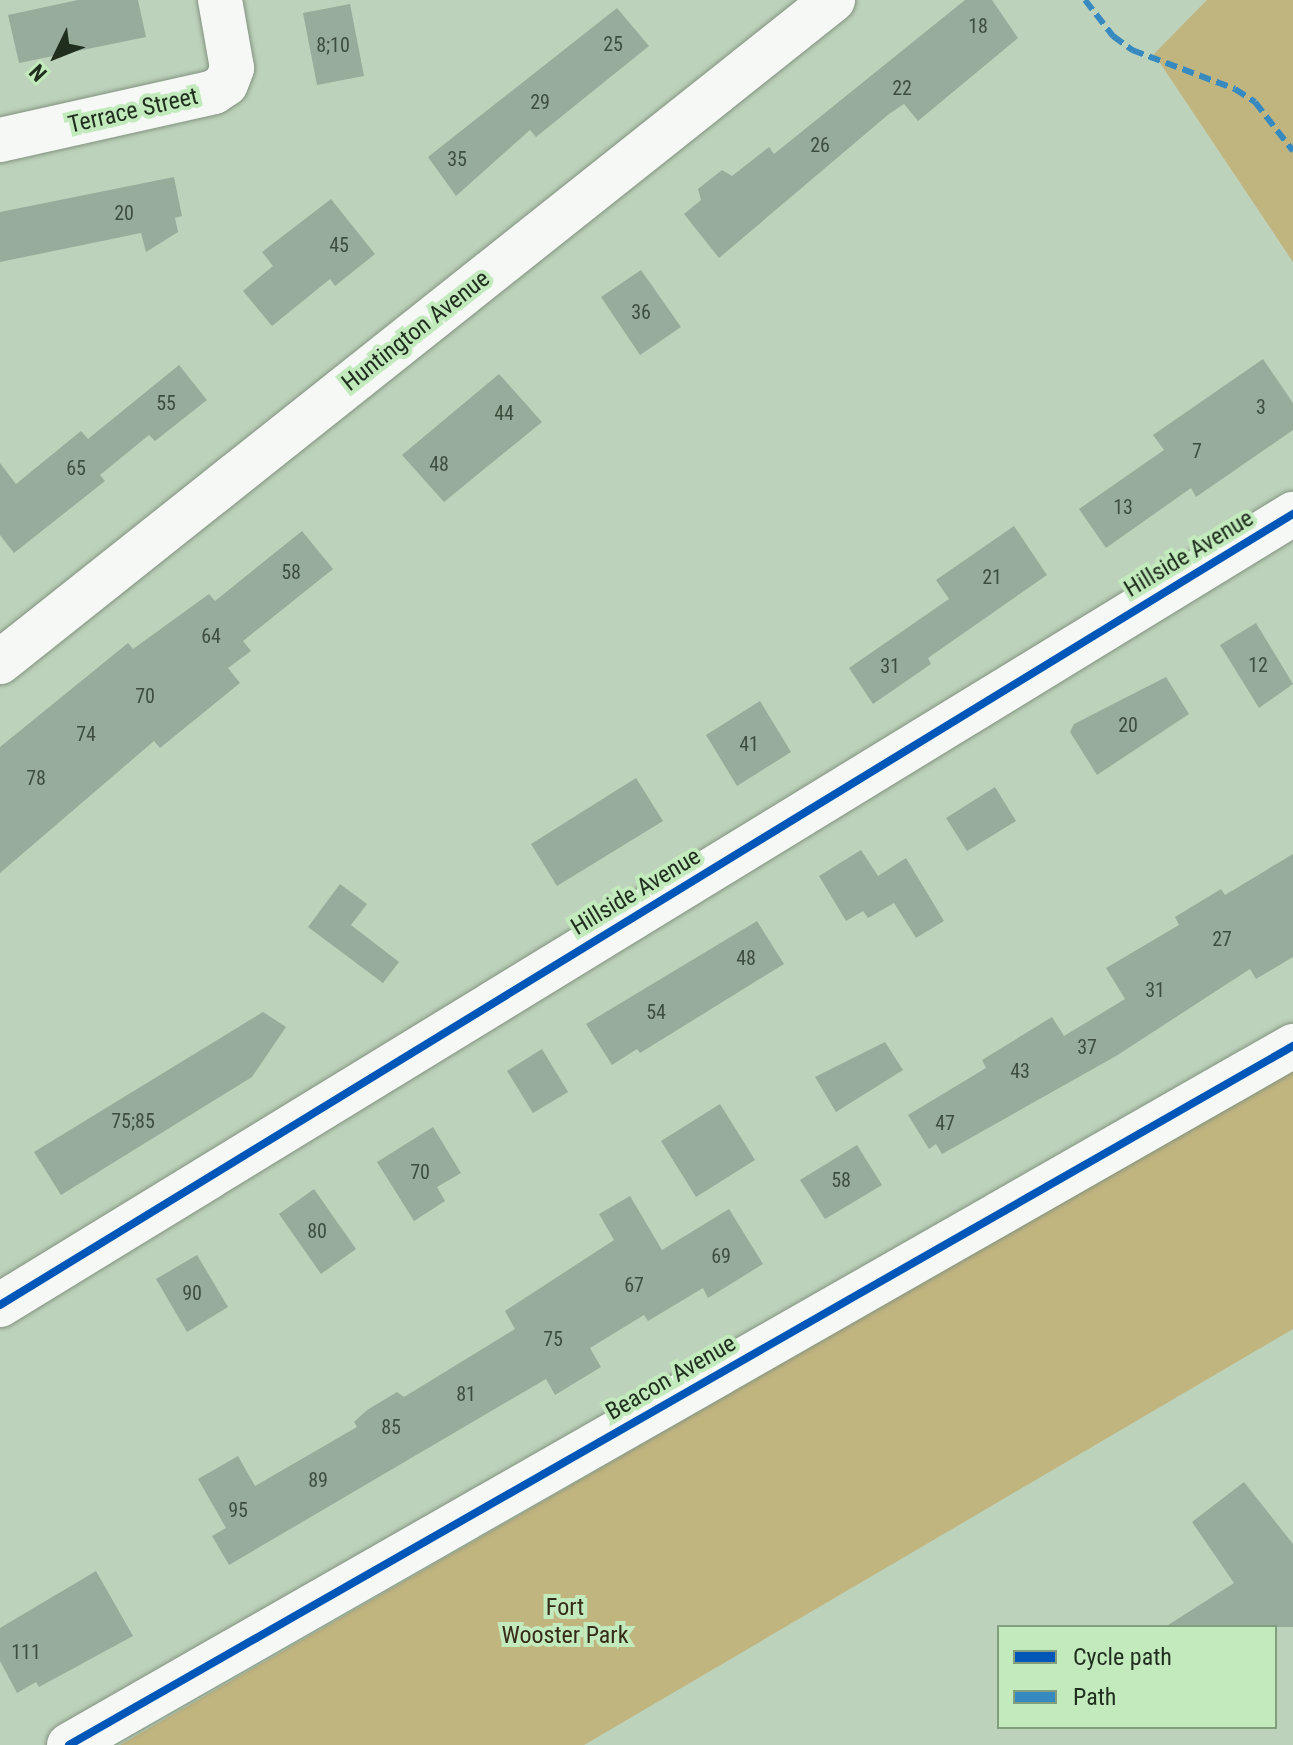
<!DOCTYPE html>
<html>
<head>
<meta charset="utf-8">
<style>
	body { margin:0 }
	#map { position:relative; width:1293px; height:1745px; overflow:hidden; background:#bdd2ba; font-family:"Roboto Condensed",sans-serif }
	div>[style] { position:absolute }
	.green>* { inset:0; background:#c0b47f }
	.building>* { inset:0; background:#98ac9c }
	.roads { filter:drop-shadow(0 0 2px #829280) drop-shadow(0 0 2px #829280) }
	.minor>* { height:44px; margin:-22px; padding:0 22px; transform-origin:22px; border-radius:22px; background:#f5f8f5 }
	.quiet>* { height:6px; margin-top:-3px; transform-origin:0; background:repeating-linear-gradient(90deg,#378abf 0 12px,transparent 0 18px) }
	.cycleway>* { height:8px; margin:-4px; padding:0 4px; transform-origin:4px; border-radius:4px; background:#0057b8 }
	span { translate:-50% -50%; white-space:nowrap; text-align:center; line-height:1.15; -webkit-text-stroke:8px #c2eabd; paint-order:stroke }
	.number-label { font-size:20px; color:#3d4e3d }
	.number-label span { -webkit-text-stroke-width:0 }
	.street-label { font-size:24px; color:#1f2e1d }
	.park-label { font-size:24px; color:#362b17 }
	.legend { position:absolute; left:997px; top:1625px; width:280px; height:104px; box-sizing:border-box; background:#c2eabd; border:2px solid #819f7d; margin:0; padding:10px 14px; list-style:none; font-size:24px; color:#1f2e1d }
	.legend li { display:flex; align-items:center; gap:16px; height:40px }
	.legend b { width:40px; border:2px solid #819f7d }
	.north { position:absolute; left:16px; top:16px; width:80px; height:80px; -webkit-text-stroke:6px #c2eabd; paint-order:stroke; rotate:227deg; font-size:22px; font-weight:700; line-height:32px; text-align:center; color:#1f2e1d }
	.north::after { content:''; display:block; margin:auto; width:28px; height:36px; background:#1f2e1d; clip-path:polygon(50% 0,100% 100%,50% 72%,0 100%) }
</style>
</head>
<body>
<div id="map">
	<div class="green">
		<i style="clip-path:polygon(1207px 0,1293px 0,1293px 262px,1154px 54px)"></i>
		<i style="clip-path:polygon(1293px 1069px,1293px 1329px,584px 1745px,120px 1745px)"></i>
	</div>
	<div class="building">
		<i style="clip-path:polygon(78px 0,138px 0,146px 37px,19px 63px,8px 15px)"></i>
		<i style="clip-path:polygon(965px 0,992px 0,1018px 38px,918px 121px,904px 104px,889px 114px,719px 258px,684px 214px,701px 200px,698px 189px,722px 170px,732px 176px,769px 147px,774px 154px)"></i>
		<i style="clip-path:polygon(350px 4px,364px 76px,317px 85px,303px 13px)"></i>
		<i style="clip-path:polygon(617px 8px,649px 46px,536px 137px,530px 130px,456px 196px,428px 157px)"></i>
		<i style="clip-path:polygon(174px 177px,182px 216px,175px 218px,178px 232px,146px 252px,141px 233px,0 262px,0 212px)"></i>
		<i style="clip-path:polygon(331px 199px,375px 254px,335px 286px,330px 279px,272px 326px,243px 291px,273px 266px,262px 252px)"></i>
		<i style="clip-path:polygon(641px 270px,681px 327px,640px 355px,601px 297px)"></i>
		<i style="clip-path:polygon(1263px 359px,1293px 403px,1293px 430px,1196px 497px,1191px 488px,1106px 548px,1079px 509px,1164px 450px,1153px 435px)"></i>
		<i style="clip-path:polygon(179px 365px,207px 400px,155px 441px,149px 435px,100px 475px,105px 481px,14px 553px,0 535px,0 463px,16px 484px,81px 431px,88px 439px)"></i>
		<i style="clip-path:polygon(499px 374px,542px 422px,444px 502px,402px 455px)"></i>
		<i style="clip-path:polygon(1014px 526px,1047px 575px,928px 658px,931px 664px,873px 704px,849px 668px,949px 599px,936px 580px)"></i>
		<i style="clip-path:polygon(302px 531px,333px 569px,243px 641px,251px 651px,228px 668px,240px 683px,160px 748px,154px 741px,0 873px,0 747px,128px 643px,133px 649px,209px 594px,215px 601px)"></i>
		<i style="clip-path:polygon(1256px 623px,1293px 684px,1259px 708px,1220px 645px)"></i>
		<i style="clip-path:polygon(1166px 677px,1189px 714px,1097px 775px,1070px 732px,1074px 724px)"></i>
		<i style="clip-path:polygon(760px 701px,791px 752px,737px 786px,706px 735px)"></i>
		<i style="clip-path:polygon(636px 778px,663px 821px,557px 886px,531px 844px)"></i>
		<i style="clip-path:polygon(995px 787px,1016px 821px,967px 851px,946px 818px)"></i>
		<i style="clip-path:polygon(861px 850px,878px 876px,906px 858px,944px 921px,916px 938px,894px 903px,868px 918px,863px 911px,846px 921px,819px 876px)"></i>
		<i style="clip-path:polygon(1293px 854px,1293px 957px,1256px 979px,1250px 969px,1116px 1056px,942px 1154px,936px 1144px,929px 1149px,908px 1115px,986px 1068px,982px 1060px,1052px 1017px,1064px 1036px,1125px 999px,1106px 968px,1179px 925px,1175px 917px,1221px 889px,1225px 895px)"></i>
		<i style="clip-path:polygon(340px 884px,367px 904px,351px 925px,399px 962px,383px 983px,308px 927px)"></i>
		<i style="clip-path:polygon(757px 921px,784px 964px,640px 1053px,637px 1049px,612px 1065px,586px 1024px)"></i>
		<i style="clip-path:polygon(263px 1012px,286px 1027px,252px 1077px,61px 1195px,34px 1152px)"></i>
		<i style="clip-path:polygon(885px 1042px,903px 1070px,836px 1112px,815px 1077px)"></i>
		<i style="clip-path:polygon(542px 1049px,568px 1092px,533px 1113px,507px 1071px)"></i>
		<i style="clip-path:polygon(720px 1104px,755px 1160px,696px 1197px,661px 1141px)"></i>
		<i style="clip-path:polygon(433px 1127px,461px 1173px,437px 1187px,445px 1201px,414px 1221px,377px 1162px)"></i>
		<i style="clip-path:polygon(857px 1145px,882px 1185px,825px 1219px,800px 1180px)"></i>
		<i style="clip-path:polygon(314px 1189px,356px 1249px,321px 1274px,279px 1214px)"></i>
		<i style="clip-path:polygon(630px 1196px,662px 1250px,729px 1209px,763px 1264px,708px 1298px,703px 1288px,648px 1321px,644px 1315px,590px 1348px,601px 1367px,555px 1395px,546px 1379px,229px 1565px,212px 1536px,226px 1528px,198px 1479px,238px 1456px,255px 1486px,357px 1427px,354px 1422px,367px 1410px,397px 1392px,404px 1397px,515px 1329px,505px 1311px,614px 1240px,599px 1214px)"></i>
		<i style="clip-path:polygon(197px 1255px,228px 1307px,187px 1332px,156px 1279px)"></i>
		<i style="clip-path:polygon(1244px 1482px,1293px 1544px,1293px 1627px,1165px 1627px,1234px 1583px,1192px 1522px)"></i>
		<i style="clip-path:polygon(96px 1571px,133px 1636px,39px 1687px,36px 1682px,17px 1693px,0 1661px,0 1628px)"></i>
	</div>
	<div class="roads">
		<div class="minor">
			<i style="left:0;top:140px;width:219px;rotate:-12.6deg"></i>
			<i style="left:214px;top:92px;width:14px;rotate:-34deg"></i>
			<i style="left:226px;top:84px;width:17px;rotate:-69deg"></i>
			<i style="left:232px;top:68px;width:69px;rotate:-100deg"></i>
			<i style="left:0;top:662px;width:1064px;rotate:-38.47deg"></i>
			<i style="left:0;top:1305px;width:1516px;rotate:-31.46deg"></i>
			<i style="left:69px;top:1745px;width:1410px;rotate:-29.73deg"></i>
		</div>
	</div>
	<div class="quiet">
		<i style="left:1085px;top:0;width:46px;rotate:52.1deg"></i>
		<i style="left:1113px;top:36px;width:24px;rotate:36deg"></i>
		<i style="left:1132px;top:50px;width:110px;rotate:20.7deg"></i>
		<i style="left:1235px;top:89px;width:24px;rotate:33deg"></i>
		<i style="left:1255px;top:102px;width:62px;rotate:52.2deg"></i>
	</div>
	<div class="cycleway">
		<i style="left:0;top:1305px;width:1516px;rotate:-31.46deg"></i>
		<i style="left:69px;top:1745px;width:1410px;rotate:-29.73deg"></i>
	</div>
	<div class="number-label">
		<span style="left:978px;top:26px">18</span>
		<span style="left:613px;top:44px">25</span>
		<span style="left:333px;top:45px">8;10</span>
		<span style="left:902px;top:88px">22</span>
		<span style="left:540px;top:102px">29</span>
		<span style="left:820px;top:145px">26</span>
		<span style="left:457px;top:159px">35</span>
		<span style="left:124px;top:213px">20</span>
		<span style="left:339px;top:245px">45</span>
		<span style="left:641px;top:312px">36</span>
		<span style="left:166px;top:403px">55</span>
		<span style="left:1261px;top:407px">3</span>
		<span style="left:504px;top:413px">44</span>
		<span style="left:1197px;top:451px">7</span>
		<span style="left:439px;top:464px">48</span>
		<span style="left:76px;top:468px">65</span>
		<span style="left:1123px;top:507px">13</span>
		<span style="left:291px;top:572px">58</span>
		<span style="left:992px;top:577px">21</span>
		<span style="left:211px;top:636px">64</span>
		<span style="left:1258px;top:665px">12</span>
		<span style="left:890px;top:666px">31</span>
		<span style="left:145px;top:696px">70</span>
		<span style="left:1128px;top:725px">20</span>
		<span style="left:86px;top:734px">74</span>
		<span style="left:749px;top:744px">41</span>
		<span style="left:36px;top:778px">78</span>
		<span style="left:1222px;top:939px">27</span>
		<span style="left:746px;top:958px">48</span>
		<span style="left:1155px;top:990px">31</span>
		<span style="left:656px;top:1012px">54</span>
		<span style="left:1087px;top:1047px">37</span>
		<span style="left:1020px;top:1071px">43</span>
		<span style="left:133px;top:1121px">75;85</span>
		<span style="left:945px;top:1123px">47</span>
		<span style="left:420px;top:1172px">70</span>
		<span style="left:841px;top:1180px">58</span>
		<span style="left:317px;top:1231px">80</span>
		<span style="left:721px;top:1256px">69</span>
		<span style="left:634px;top:1285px">67</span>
		<span style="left:192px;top:1293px">90</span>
		<span style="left:553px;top:1339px">75</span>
		<span style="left:466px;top:1394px">81</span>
		<span style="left:391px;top:1427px">85</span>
		<span style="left:318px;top:1480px">89</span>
		<span style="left:238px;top:1510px">95</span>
		<span style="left:26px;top:1652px">111</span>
	</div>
	<div class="street-label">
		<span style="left:133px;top:111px;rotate:-13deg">Terrace Street</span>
		<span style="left:416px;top:331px;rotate:-38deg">Huntington Avenue</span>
		<span style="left:1189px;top:554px;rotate:-31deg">Hillside Avenue</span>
		<span style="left:636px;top:892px;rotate:-31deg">Hillside Avenue</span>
		<span style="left:671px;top:1378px;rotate:-30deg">Beacon Avenue</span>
	</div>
	<div class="park-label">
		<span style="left:565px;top:1622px">Fort<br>Wooster Park</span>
	</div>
	<ul class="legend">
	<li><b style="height:10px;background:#0057b8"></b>Cycle path</li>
	<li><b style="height:10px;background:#378abf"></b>Path</li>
	</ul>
	<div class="north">N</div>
</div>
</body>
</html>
